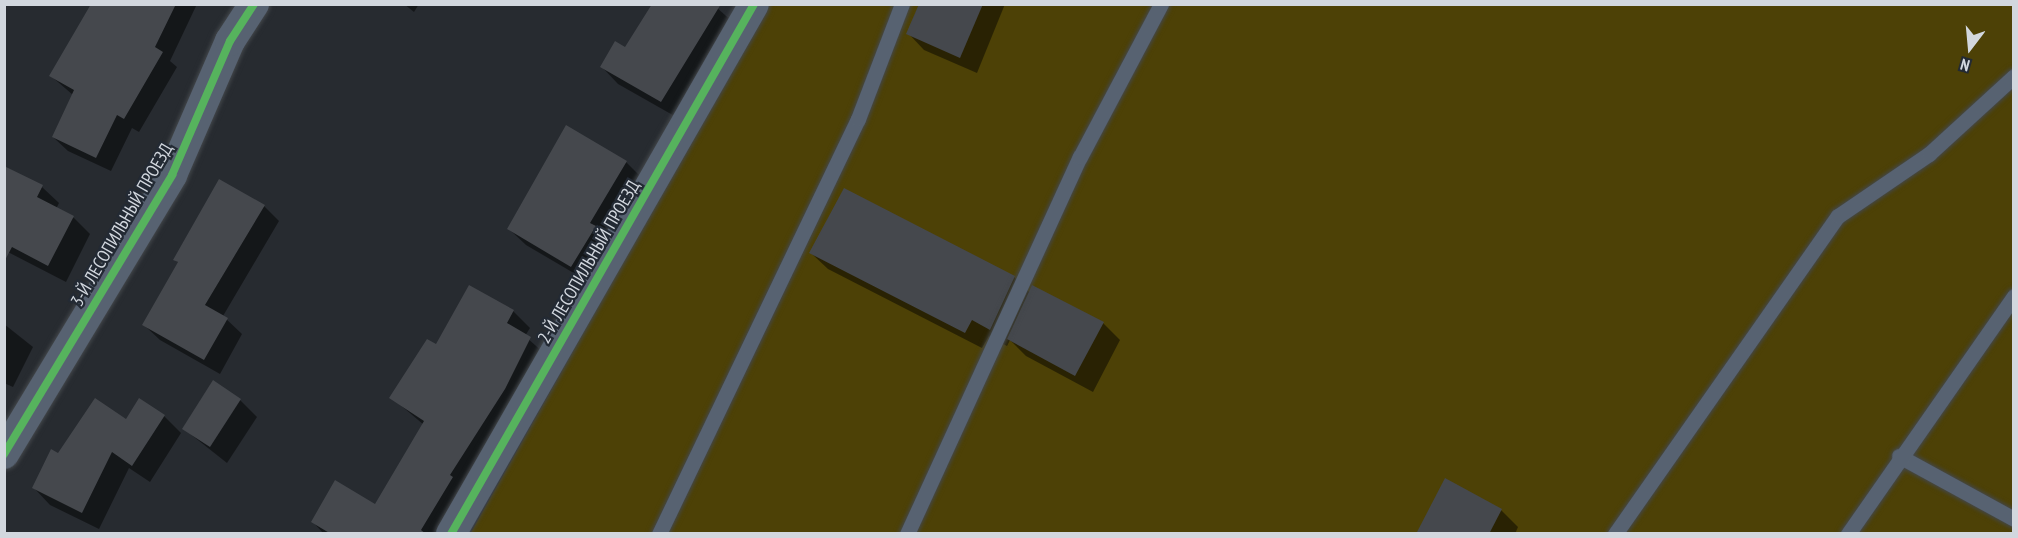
<!DOCTYPE html>
<html>
<head>
<meta charset="utf-8">
<style>
	body { margin:0 }
	#map { position:relative; width:2018px; height:538px; overflow:hidden; background:#272b30; font-family:"PT Sans Narrow",sans-serif }
	div>[style] { position:absolute }
	.green>* { inset:0; background:#4d4106 }
	.shadow>* { inset:0; background:#0007 }
	.building>* { inset:0; background:#45484d }
	.roads { filter:drop-shadow(0 0 2px #43474b) drop-shadow(0 0 2px #43474b) }
	.lane>* { height:15px; margin:-7.5px; padding:0 7.5px; transform-origin:7.5px; border-radius:7.5px; background:#576271 }
	.street>* { height:30px; margin:-15px; padding:0 15px; transform-origin:15px; border-radius:15px; background:#576271 }
	.cycleway>* { height:8px; margin:-4px; padding:0 4px; transform-origin:4px; border-radius:4px; background:#56b35d }
	span { translate:-50% -50%; white-space:nowrap; text-align:center; line-height:1.15; -webkit-text-stroke:4.5px #232a34; paint-order:stroke }
	.street-label { font-size:18px; color:#d2d7de }
	.frame { position:absolute; inset:0; border:6px solid #d2d7de; pointer-events:none }
	.north { position:absolute; left:1940px; top:18px; width:60px; height:60px; -webkit-text-stroke:4px #232a34; paint-order:stroke; rotate:196deg; font-size:16px; font-weight:700; line-height:24px; text-align:center; color:#d2d7de }
	.north::after { content:''; display:block; margin:auto; width:21px; height:27px; background:#d2d7de; clip-path:polygon(50% 0,100% 100%,50% 72%,0 100%) }
</style>
</head>
<body>
<div id="map">
	<div class="green">
		<i style="clip-path:polygon(768px 5px,2013px 5px,2013px 533px,470px 534px)"></i>
	</div>
	<div class="shadow">
		<i style="clip-path:polygon(135px 4px,197px 4px,170px 61px,177px 67px,139px 132px,132px 128px,111px 171px,68px 151px,53px 137px,73px 95px,51px 76px)"></i>
		<i style="clip-path:polygon(404px 4px,419px 4px,414px 12px)"></i>
		<i style="clip-path:polygon(920px 4px,1005px 4px,977px 73px,924px 50px,908px 33px)"></i>
		<i style="clip-path:polygon(715px 6px,736px 25px,678px 118px,618px 84px,602px 67px,626px 49px)"></i>
		<i style="clip-path:polygon(626px 162px,643px 179px,589px 282px,526px 245px,509px 229px)"></i>
		<i style="clip-path:polygon(42px 187px,59px 203px,56px 209px,74px 218px,90px 234px,66px 282px,4px 250px)"></i>
		<i style="clip-path:polygon(264px 206px,279px 221px,223px 316px,242px 334px,220px 374px,160px 340px,144px 325px,179px 263px,175px 260px)"></i>
		<i style="clip-path:polygon(811px 253px,1014px 277px,1030px 293px,1033px 287px,1103px 323px,1120px 340px,1093px 392px,1026px 356px,1010px 340px,1007px 346px,989px 336px,982px 348px,828px 269px)"></i>
		<i style="clip-path:polygon(513px 311px,530px 328px,525px 336px,546px 355px,446px 534px,324px 534px,313px 522px,376px 506px,424px 425px,391px 397px,436px 347px)"></i>
		<i style="clip-path:polygon(4px 324px,33px 347px,13px 387px,4px 383px)"></i>
		<i style="clip-path:polygon(240px 400px,257px 417px,227px 463px,184px 429px)"></i>
		<i style="clip-path:polygon(164px 416px,181px 433px,150px 482px,129px 468px,99px 529px,50px 505px,34px 488px,59px 455px,127px 421px)"></i>
		<i style="clip-path:polygon(1501px 510px,1518px 527px,1515px 534px,1425px 534px)"></i>
	</div>
	<div class="building">
		<i style="clip-path:polygon(91px 4px,176px 4px,155px 47px,163px 52px,124px 119px,117px 115px,96px 158px,52px 137px,74px 90px,49px 76px)"></i>
		<i style="clip-path:polygon(652px 4px,721px 4px,661px 102px,600px 67px,615px 41px,625px 47px)"></i>
		<i style="clip-path:polygon(919px 4px,983px 4px,960px 58px,906px 34px)"></i>
		<i style="clip-path:polygon(566px 125px,627px 161px,590px 223px,596px 226px,571px 267px,507px 229px)"></i>
		<i style="clip-path:polygon(4px 166px,43px 185px,37px 197px,74px 216px,48px 266px,12px 247px,4px 262px)"></i>
		<i style="clip-path:polygon(219px 179px,265px 205px,205px 305px,228px 318px,204px 360px,142px 325px,178px 262px,173px 260px)"></i>
		<i style="clip-path:polygon(844px 188px,1015px 276px,990px 330px,972px 320px,965px 333px,809px 253px)"></i>
		<i style="clip-path:polygon(469px 285px,514px 310px,507px 323px,531px 337px,505px 389px,450px 475px,453px 477px,421px 530px,426px 534px,331px 534px,311px 522px,335px 480px,375px 504px,424px 421px,389px 398px,427px 339px,436px 344px)"></i>
		<i style="clip-path:polygon(1032px 285px,1104px 322px,1075px 376px,1007px 339px)"></i>
		<i style="clip-path:polygon(213px 380px,241px 399px,210px 447px,182px 429px)"></i>
		<i style="clip-path:polygon(95px 398px,126px 419px,139px 398px,165px 415px,132px 466px,112px 452px,82px 513px,32px 488px,51px 449px,58px 453px)"></i>
		<i style="clip-path:polygon(1445px 478px,1502px 509px,1489px 534px,1416px 534px)"></i>
	</div>
	<div class="roads">
		<div class="lane">
			<i style="left:1899px;top:456px;width:131px;rotate:28.7deg"></i>
			<i style="left:659px;top:534px;width:460px;rotate:-64.4deg"></i>
			<i style="left:858px;top:119px;width:123px;rotate:-69.1deg"></i>
			<i style="left:907px;top:534px;width:415px;rotate:-65.4deg"></i>
			<i style="left:1080px;top:157px;width:173px;rotate:-62.1deg"></i>
			<i style="left:1615px;top:534px;width:388px;rotate:-55deg"></i>
			<i style="left:1838px;top:216px;width:110px;rotate:-34.3deg"></i>
			<i style="left:1929px;top:154px;width:115px;rotate:-42.5deg"></i>
			<i style="left:1848px;top:534px;width:290px;rotate:-55.1deg"></i>
		</div>
		<div class="street">
			<i style="left:4px;top:454px;width:326px;rotate:-58.9deg"></i>
			<i style="left:172px;top:175px;width:146px;rotate:-66.6deg"></i>
			<i style="left:230px;top:41px;width:44px;rotate:-57deg"></i>
			<i style="left:451px;top:534px;width:610px;rotate:-60.24deg"></i>
		</div>
	</div>
	<div class="cycleway">
		<i style="left:4px;top:454px;width:326px;rotate:-58.9deg"></i>
		<i style="left:172px;top:175px;width:146px;rotate:-66.6deg"></i>
		<i style="left:230px;top:41px;width:44px;rotate:-57deg"></i>
		<i style="left:451px;top:534px;width:610px;rotate:-60.24deg"></i>
	</div>
	<div class="street-label">
		<span style="left:122px;top:225px;rotate:-60deg">3-Й ЛЕСОПИЛЬНЫЙ ПРОЕЗД</span>
		<span style="left:589px;top:262px;rotate:-60deg">2-Й ЛЕСОПИЛЬНЫЙ ПРОЕЗД</span>
	</div>
	<div class="frame"></div>
	<div class="north">N</div>
</div>
</body>
</html>
